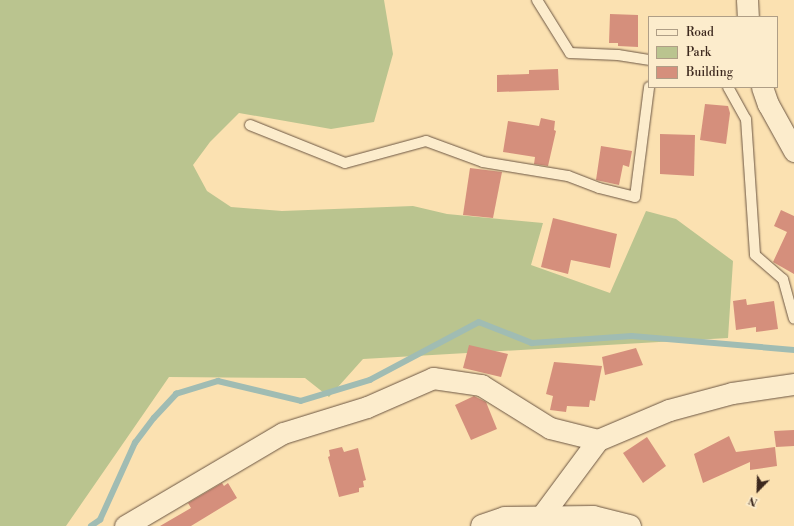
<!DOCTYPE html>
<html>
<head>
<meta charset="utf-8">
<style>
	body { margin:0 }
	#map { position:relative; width:794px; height:526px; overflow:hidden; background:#fbe1b1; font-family:"Libre Bodoni",serif }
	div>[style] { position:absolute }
	.green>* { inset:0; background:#bac48f }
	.stream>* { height:5.5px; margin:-2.75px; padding:0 2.75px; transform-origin:2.75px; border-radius:2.75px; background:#a0bcb3 }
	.building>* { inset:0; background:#d58f7c }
	.roads { filter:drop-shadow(0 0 1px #6c5643) drop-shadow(0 0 1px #6c5643) }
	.lane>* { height:10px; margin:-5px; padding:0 5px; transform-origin:5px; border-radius:5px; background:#fceccc }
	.street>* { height:21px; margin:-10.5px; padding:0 10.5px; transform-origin:10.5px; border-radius:10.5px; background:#fceccc }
	.secondary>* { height:22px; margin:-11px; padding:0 11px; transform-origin:11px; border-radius:11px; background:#fceccc }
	span { translate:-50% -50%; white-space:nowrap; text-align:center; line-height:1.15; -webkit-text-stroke:4px #fceccc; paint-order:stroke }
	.legend { position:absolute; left:648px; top:16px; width:130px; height:72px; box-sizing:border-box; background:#fceccc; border:1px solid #af9e86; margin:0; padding:5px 7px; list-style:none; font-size:12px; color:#3c281e }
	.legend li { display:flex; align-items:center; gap:8px; height:20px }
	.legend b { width:20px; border:1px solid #af9e86 }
	.north { position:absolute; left:738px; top:470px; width:40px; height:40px; -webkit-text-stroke:3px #fceccc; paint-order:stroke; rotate:203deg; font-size:11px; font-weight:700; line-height:16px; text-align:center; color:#3c281e }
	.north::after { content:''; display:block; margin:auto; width:14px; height:18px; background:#3c281e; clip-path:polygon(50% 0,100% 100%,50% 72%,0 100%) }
</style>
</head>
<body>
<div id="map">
	<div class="green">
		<i style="clip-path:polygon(0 0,384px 0,393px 54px,374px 122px,331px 129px,239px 113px,210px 142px,193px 165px,207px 191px,231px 207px,282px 211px,413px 206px,447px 214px,543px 223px,531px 265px,610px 293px,646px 211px,676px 219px,733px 261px,728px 338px,363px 359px,329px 397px,305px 378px,169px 377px,66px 526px,0 526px)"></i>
	</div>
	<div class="stream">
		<i style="left:91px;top:526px;width:11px;rotate:-34deg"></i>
		<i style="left:100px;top:520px;width:85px;rotate:-65.6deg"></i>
		<i style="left:135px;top:443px;width:31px;rotate:-53deg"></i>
		<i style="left:154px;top:418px;width:33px;rotate:-47deg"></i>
		<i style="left:176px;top:394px;width:44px;rotate:-17.2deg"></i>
		<i style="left:218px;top:381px;width:85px;rotate:13.5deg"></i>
		<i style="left:301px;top:401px;width:72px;rotate:-16.9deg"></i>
		<i style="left:370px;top:380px;width:123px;rotate:-28deg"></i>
		<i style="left:479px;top:322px;width:57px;rotate:21.6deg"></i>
		<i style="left:532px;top:343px;width:100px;rotate:-4deg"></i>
		<i style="left:632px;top:336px;width:163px;rotate:4.9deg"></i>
	</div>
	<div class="building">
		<i style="clip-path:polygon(610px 14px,638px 15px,638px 47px,618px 46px,618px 43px,609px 43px)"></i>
		<i style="clip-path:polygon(558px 69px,559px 90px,497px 92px,497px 75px,529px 74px,529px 70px)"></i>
		<i style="clip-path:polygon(705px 104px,728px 106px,730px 113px,726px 144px,700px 140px)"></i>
		<i style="clip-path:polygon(541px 118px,555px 121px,554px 130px,556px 131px,548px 166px,534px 164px,535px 157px,503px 152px,508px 121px,539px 126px)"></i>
		<i style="clip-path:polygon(660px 134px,695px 135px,694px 176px,660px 174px)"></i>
		<i style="clip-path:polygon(601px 146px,632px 151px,629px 167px,623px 165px,619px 185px,596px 180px)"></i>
		<i style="clip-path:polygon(470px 168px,502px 172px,493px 218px,463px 215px)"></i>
		<i style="clip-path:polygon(781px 210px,794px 216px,794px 274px,773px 262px,787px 232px,774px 226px)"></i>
		<i style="clip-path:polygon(553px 218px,617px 234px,610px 268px,571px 260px,568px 274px,541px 267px)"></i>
		<i style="clip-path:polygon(746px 299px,747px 305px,774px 301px,778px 329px,756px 332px,756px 327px,736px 330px,733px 301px)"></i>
		<i style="clip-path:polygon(469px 345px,508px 354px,501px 377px,463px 368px)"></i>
		<i style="clip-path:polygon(636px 348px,643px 365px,605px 375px,602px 357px)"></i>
		<i style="clip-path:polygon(554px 362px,602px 366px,595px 401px,590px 400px,589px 407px,567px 406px,566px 412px,550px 410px,553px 396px,546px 394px)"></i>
		<i style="clip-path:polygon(474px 396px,486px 402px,497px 429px,471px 440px,455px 405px)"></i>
		<i style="clip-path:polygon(794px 430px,794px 446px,776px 447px,774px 431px)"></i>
		<i style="clip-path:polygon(729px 436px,736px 452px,775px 447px,777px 466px,750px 470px,750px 462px,703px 483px,694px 454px)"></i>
		<i style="clip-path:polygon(647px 437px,666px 466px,643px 483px,623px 453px)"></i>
		<i style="clip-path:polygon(342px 447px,344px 452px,358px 448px,366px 480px,363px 481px,364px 487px,359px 488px,359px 492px,339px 497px,328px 457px,330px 456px,329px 450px)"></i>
		<i style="clip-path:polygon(222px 483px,224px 486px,228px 483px,237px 498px,191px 526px,160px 526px,191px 508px,188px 503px)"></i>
	</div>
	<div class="roads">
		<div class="lane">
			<i style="left:537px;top:0;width:62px;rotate:58.1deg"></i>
			<i style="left:570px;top:53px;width:48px;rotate:2.4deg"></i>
			<i style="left:618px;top:55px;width:31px;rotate:9deg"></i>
			<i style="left:728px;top:87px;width:37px;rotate:61deg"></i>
			<i style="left:746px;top:119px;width:136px;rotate:86.2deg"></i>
			<i style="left:755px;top:255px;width:37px;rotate:41deg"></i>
			<i style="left:783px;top:279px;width:41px;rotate:74.6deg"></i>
			<i style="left:250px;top:125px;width:102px;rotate:21.8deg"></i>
			<i style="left:345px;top:163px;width:84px;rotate:-15.2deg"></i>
			<i style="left:426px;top:141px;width:61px;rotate:20.2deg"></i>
			<i style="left:483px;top:162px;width:86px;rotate:9.4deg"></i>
			<i style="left:568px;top:176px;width:33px;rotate:21deg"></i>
			<i style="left:599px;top:188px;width:37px;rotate:14deg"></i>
			<i style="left:635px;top:197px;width:111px;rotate:-82.7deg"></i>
		</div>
		<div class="street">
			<i style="left:747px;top:0;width:17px;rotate:87deg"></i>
			<i style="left:762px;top:87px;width:18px;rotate:71deg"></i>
			<i style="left:768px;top:104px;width:54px;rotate:61deg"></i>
			<i style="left:540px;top:518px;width:97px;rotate:-53.4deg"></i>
			<i style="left:598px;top:440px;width:77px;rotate:-22.9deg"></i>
			<i style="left:669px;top:410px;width:65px;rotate:-15.1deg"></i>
			<i style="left:732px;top:393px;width:63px;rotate:-8.3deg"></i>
			<i style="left:125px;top:526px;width:183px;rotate:-30.5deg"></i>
			<i style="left:283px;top:433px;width:88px;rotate:-17.2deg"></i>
			<i style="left:367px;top:407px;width:72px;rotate:-23.7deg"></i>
			<i style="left:433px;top:378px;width:49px;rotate:8.3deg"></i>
			<i style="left:481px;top:385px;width:81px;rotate:31.9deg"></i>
			<i style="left:550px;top:428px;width:49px;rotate:14deg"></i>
		</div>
		<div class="secondary">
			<i style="left:482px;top:526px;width:24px;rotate:-19deg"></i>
			<i style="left:505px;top:518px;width:88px;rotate:-0.7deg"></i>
			<i style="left:593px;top:517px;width:38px;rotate:14deg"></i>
		</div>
	</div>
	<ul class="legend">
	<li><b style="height:5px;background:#fceccc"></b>Road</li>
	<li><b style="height:11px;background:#bac48f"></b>Park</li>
	<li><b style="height:11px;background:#d58f7c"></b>Building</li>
	</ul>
	<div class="north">N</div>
</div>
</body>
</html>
